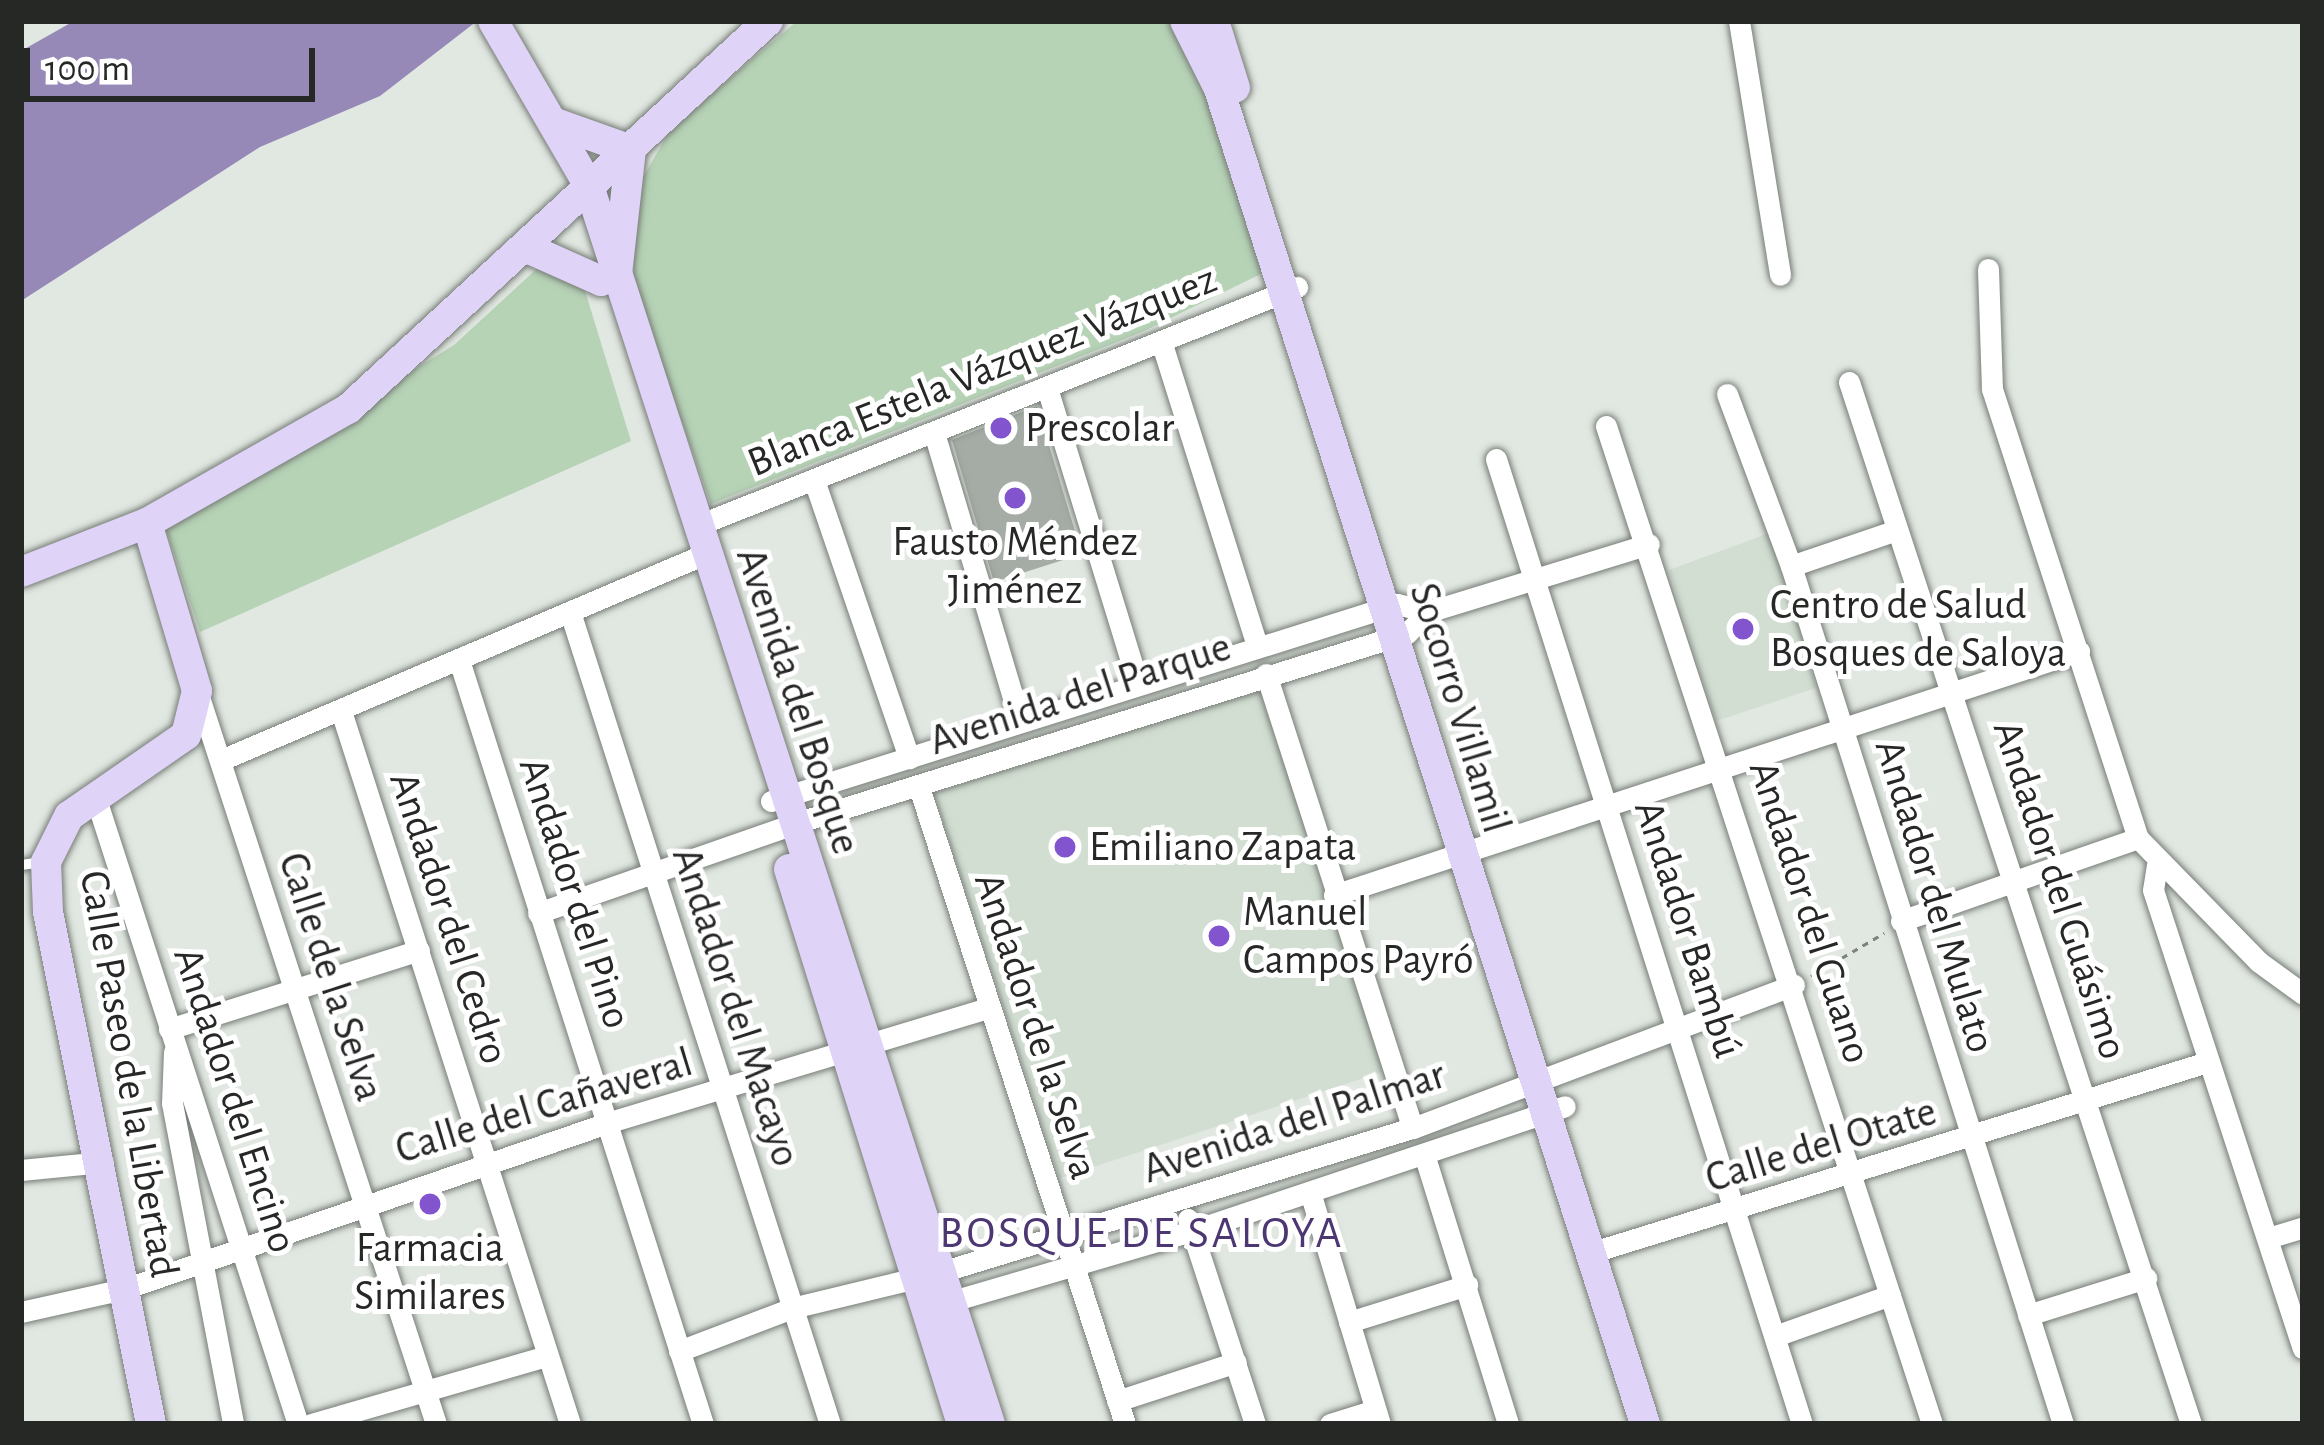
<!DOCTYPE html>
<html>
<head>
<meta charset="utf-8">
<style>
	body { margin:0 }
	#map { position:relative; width:2324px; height:1445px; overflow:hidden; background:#e1e7e1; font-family:"Alegreya Sans",sans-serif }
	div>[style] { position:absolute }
	.built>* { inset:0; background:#d2ded2 }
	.green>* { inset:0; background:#b6d3b6 }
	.water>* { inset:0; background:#9689b8 }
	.building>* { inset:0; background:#a5aca5 }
	.path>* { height:3px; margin-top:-1.5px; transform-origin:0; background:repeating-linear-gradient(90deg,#7e827e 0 6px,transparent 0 12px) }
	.roads { filter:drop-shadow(0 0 3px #777d77) drop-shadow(0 0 3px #777d77) }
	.lane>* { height:10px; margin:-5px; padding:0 5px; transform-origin:5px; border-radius:5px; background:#fff }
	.street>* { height:21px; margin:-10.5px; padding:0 10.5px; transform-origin:10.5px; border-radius:10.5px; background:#fff }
	.secondary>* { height:30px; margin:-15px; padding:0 15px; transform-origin:15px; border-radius:15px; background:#e0d3f8 }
	.dots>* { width:33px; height:33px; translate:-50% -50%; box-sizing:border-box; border:6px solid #fff; border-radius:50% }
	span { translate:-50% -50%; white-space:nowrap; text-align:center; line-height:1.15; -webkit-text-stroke:10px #fff; paint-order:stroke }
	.street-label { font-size:42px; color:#262826 }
	.poi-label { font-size:42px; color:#262826 }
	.left { translate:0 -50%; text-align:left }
	.neighbourhood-label { font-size:45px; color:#4c3773; letter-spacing:3px }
	.frame { position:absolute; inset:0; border:24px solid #262826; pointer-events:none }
	.scale { position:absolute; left:24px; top:48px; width:291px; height:54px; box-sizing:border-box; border:6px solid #262826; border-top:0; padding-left:15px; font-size:36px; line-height:42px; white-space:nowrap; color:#262826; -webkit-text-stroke:9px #fff; paint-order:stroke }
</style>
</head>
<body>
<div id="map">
	<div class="built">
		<i style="clip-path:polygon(1772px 532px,1816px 688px,1716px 721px,1669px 570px)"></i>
		<i style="clip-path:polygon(1262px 689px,1388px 1070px,1060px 1178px,934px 793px)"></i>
	</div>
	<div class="green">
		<i style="clip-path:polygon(797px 21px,1172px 21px,1212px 103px,1265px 272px,1142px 332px,711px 504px,635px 288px,629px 201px,671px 129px)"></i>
		<i style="clip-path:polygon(542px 264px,582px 281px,631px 441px,200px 632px,164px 523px,454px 345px)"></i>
	</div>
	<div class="water">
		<i style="clip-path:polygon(74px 21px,477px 21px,380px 96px,260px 147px,21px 301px,21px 51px)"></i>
	</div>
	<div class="building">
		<i style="clip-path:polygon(1037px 406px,1082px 554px,994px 582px,952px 440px)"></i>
	</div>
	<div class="path">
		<i style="left:1811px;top:976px;width:85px;rotate:-30.5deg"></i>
	</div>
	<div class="roads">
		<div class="lane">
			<i style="left:21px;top:865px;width:22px;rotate:-8deg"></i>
		</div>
		<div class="street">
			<i style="left:1739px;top:21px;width:257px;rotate:80.8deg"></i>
			<i style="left:1988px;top:269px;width:120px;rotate:88.1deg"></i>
			<i style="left:1992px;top:389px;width:472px;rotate:72deg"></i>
			<i style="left:2138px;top:838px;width:173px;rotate:45.7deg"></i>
			<i style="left:2259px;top:962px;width:54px;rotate:36deg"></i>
			<i style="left:1161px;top:341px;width:319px;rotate:72.5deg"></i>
			<i style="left:1849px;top:382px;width:1097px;rotate:71.83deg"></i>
			<i style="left:1048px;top:391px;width:307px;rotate:72.9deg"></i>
			<i style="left:1727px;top:394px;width:184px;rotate:69.6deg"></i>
			<i style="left:1791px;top:566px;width:900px;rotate:72.41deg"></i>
			<i style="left:1606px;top:426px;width:1050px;rotate:71.91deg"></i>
			<i style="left:935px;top:436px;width:298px;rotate:73.4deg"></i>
			<i style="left:1496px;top:459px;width:1012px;rotate:72.41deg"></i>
			<i style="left:815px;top:483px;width:291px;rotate:71.1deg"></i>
			<i style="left:696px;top:526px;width:647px;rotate:-21.69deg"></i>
			<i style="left:1791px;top:566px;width:112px;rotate:-18.8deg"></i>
			<i style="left:570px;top:612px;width:853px;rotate:72.25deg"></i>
			<i style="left:459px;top:660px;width:802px;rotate:72.29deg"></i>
			<i style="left:1266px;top:674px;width:477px;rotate:72.1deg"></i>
			<i style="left:198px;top:694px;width:768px;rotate:71.94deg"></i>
			<i style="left:341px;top:711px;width:749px;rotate:72.19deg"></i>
			<i style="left:221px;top:760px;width:526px;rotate:-23.06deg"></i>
			<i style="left:919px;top:787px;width:669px;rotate:72.08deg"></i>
			<i style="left:96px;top:799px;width:657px;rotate:72.09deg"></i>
			<i style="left:771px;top:801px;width:656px;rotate:-17.47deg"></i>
			<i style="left:1397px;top:604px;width:32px;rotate:14deg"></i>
			<i style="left:1428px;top:612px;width:231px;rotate:-17.1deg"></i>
			<i style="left:2157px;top:865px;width:25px;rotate:99deg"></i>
			<i style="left:2153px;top:890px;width:482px;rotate:71.9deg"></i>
			<i style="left:1334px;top:895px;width:784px;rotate:-18.13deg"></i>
			<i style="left:538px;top:913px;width:273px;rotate:-19.2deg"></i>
			<i style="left:796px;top:823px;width:640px;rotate:-17.27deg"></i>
			<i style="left:1407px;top:633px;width:30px;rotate:-45deg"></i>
			<i style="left:1901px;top:921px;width:251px;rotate:-19.3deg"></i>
			<i style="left:169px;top:1029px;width:262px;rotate:-17.5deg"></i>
			<i style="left:174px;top:1052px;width:51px;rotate:92.2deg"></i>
			<i style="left:172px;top:1103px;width:327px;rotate:79.2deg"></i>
			<i style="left:1424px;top:1154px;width:283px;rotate:72.7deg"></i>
			<i style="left:21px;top:1170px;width:82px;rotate:-5.6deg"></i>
			<i style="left:1310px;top:1192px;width:242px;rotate:73.2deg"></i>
			<i style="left:1188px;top:1219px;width:216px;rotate:71.9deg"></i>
			<i style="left:2268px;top:1238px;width:37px;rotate:-17deg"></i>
			<i style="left:1593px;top:1252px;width:643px;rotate:-17.19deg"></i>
			<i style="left:942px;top:1304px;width:260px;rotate:-16.3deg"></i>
			<i style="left:1192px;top:1231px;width:393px;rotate:-18.5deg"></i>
			<i style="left:21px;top:1312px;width:106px;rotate:-12.6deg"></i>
			<i style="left:124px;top:1289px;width:514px;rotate:-18.96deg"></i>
			<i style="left:610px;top:1122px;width:397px;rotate:-16.8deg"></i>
			<i style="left:2028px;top:1315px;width:124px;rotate:-17.4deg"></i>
			<i style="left:1349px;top:1322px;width:124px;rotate:-17.4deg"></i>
			<i style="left:1775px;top:1336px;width:122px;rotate:-19.6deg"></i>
			<i style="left:679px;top:1351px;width:121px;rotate:-20.8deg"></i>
			<i style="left:792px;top:1308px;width:153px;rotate:-13.6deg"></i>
			<i style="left:941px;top:1272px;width:493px;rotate:-17deg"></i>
			<i style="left:1413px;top:1128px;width:407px;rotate:-20.6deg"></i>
			<i style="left:1117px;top:1401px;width:125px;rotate:-18.1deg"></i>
			<i style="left:311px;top:1424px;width:246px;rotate:-16.1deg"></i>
			<i style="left:1330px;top:1424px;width:47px;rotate:-17.3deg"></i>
		</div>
		<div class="secondary">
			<i style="left:493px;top:21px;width:191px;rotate:59.8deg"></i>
			<i style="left:589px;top:186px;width:1301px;rotate:72.05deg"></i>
			<i style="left:1185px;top:21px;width:76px;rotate:63.4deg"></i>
			<i style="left:1219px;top:89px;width:1401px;rotate:72.3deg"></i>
			<i style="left:1214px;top:21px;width:70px;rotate:72.6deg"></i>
			<i style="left:558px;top:124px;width:77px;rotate:19.6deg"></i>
			<i style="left:525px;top:247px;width:83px;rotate:24.1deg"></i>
			<i style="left:601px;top:281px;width:17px;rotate:-24deg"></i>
			<i style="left:617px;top:274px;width:125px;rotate:-83.6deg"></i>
			<i style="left:147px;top:523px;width:175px;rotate:73.4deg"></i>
			<i style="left:197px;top:691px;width:45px;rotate:104deg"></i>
			<i style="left:186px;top:735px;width:142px;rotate:145.3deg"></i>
			<i style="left:69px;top:816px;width:51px;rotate:116.6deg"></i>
			<i style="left:46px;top:862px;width:50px;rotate:87.7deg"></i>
			<i style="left:48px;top:912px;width:522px;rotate:78.63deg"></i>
			<i style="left:21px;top:572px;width:135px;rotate:-21.3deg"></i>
			<i style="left:147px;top:523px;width:231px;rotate:-29.6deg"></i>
			<i style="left:348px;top:409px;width:572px;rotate:-42.73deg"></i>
			<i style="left:789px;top:869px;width:581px;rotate:72.69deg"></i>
		</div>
	</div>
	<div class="dots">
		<i style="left:1001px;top:428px;background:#8255ce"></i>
		<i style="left:1015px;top:498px;background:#8255ce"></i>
		<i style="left:1743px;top:629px;background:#8255ce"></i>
		<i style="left:1065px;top:847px;background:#8255ce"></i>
		<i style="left:1219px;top:936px;background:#8255ce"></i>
		<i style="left:430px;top:1204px;background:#8255ce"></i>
	</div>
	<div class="street-label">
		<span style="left:982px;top:371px;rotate:-22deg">Blanca Estela Vázquez Vázquez</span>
		<span style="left:1080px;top:694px;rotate:-18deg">Avenida del Parque</span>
		<span style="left:798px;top:701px;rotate:72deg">Avenida del Bosque</span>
		<span style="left:1460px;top:708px;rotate:73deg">Socorro Villamil</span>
		<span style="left:2060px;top:890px;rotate:72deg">Andador del Guásimo</span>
		<span style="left:575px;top:893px;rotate:72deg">Andador del Pino</span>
		<span style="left:1935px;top:896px;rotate:73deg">Andador del Mulato</span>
		<span style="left:1810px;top:912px;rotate:72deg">Andador del Guano</span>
		<span style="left:449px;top:918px;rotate:72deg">Andador del Cedro</span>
		<span style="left:1688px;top:929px;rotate:72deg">Andador Bambú</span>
		<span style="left:331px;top:977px;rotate:72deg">Calle de la Selva</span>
		<span style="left:736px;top:1007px;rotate:72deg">Andador del Macayo</span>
		<span style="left:1036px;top:1026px;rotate:72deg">Andador de la Selva</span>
		<span style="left:129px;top:1074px;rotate:80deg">Calle Paseo de la Libertad</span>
		<span style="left:235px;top:1100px;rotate:72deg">Andador del Encino</span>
		<span style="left:544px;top:1106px;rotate:-17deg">Calle del Cañaveral</span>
		<span style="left:1294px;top:1122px;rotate:-18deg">Avenida del Palmar</span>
		<span style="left:1821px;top:1145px;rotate:-17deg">Calle del Otate</span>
	</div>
	<div class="poi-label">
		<span class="left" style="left:1025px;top:428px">Prescolar</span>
		<span style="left:1015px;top:566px">Fausto Méndez<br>Jiménez</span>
		<span class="left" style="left:1770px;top:629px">Centro de Salud<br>Bosques de Saloya</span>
		<span class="left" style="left:1089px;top:847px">Emiliano Zapata</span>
		<span class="left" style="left:1243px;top:936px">Manuel<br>Campos Payró</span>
		<span style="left:430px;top:1272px">Farmacia<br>Similares</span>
	</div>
	<div class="neighbourhood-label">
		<span style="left:1142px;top:1234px">BOSQUE DE SALOYA</span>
	</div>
	<div class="frame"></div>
	<div class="scale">100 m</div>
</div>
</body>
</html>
